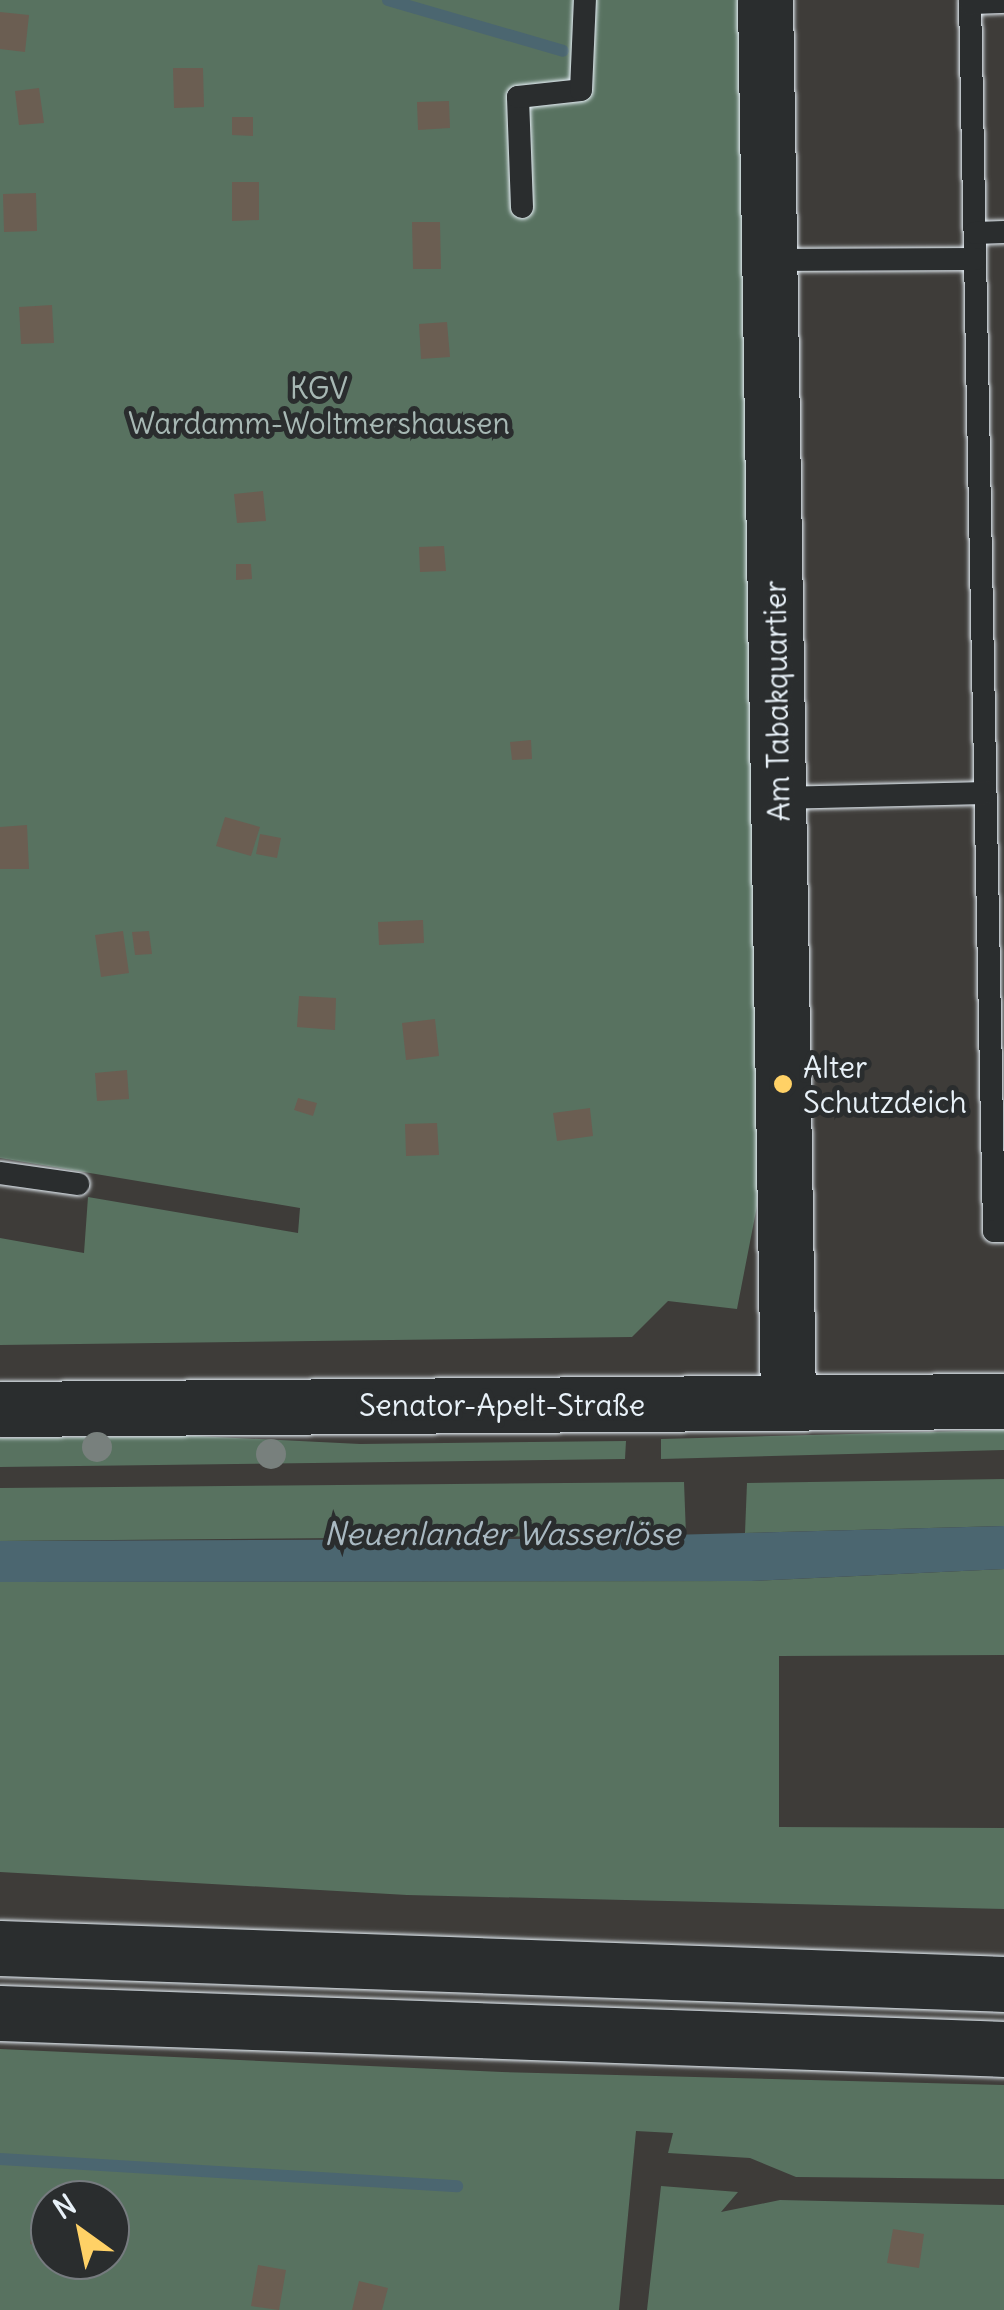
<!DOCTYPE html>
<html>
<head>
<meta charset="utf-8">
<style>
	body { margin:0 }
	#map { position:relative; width:1004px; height:2310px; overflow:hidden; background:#3e3c39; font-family:Delius,sans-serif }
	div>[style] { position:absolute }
	.green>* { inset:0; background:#587260 }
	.water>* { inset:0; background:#4b6670 }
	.stream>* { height:12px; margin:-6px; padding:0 6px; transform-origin:6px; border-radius:6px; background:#4b6670 }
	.building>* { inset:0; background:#6b5e52 }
	.roads { filter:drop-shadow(0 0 2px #e8f1f8) drop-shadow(0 0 2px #e8f1f8) }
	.service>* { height:22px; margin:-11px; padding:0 11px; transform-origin:11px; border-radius:11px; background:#2a2d2e }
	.tertiary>* { height:55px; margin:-27.5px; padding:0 27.5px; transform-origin:27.5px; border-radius:27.5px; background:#2a2d2e }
	.motorway>* { height:55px; margin:-27.5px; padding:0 27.5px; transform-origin:27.5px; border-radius:27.5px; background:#2a2d2e }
	.trees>* { width:30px; height:30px; margin:-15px; border-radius:50%; background:#78807d }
	.dots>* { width:28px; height:28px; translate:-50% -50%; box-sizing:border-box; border:5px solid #2a2d2e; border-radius:50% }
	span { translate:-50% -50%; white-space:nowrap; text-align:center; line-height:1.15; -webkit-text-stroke:10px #2a2d2e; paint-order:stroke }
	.park-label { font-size:30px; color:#a7b8b4 }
	.street-label { font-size:30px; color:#e8f1f8 }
	.poi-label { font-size:30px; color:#e8f1f8 }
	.left { translate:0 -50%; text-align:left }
	.water-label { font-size:32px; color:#a9b9c2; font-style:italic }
	.north { position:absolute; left:30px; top:2180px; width:100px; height:100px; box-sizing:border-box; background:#2a2d2e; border:2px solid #767b7f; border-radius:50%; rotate:327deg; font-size:28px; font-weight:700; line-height:40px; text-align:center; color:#e8f1f8 }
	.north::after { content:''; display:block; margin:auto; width:35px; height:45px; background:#ffd166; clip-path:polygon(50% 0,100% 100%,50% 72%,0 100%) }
</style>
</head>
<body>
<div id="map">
	<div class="green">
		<i style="clip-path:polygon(0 0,743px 0,768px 1016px,757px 1206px,737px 1309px,668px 1301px,632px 1337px,0 1345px,0 1238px,84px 1253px,88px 1197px,298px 1233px,300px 1208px,0 1158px)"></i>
		<i style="clip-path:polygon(1004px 1430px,1004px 1450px,661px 1459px,661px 1439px)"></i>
		<i style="clip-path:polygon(195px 1436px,360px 1444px,626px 1441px,625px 1459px,0 1467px,0 1438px)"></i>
		<i style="clip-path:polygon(1004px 1479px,1004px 1526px,745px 1533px,747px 1483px)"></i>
		<i style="clip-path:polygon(684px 1482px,686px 1535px,0 1541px,0 1488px)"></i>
		<i style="clip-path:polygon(1004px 1569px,1004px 1655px,779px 1656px,779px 1827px,1004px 1828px,1004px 1909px,407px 1895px,0 1872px,0 1582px,751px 1581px)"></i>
		<i style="clip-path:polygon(evenodd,0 2049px,502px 2072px,1004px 2085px,1004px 2179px,796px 2177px,750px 2158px,668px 2153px,673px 2133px,636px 2131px,619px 2310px,0 2310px,0 2049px,50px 2200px,110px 2200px,110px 2260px,50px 2260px,50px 2200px)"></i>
		<i style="clip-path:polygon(661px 2186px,738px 2192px,721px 2212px,780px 2200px,1004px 2205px,1004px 2310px,647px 2310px)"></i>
	</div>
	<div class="water">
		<i style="clip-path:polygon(1004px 1526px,1004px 1569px,751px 1581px,0 1582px,0 1541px,515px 1539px)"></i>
	</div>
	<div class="stream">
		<i style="left:388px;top:0;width:182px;rotate:16.2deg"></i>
		<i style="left:0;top:2159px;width:458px;rotate:3.4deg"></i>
	</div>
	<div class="building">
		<i style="clip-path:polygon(0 12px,29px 15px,25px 52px,0 49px)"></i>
		<i style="clip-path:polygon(173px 68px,203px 68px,204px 107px,174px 108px)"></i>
		<i style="clip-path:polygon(39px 88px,44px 123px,19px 125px,15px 91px)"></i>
		<i style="clip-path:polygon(449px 101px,450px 128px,418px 130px,417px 102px)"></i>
		<i style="clip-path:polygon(232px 117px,253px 117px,253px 136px,232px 135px)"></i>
		<i style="clip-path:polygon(232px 182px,259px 182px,259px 220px,232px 221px)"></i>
		<i style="clip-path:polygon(36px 193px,37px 231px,4px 232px,3px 194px)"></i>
		<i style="clip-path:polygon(412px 222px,440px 222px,441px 269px,413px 269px)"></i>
		<i style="clip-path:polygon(52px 305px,54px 343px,21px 344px,19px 307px)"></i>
		<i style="clip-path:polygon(447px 322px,450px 357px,421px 359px,419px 324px)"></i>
		<i style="clip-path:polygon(263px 491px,266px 521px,237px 523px,234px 494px)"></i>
		<i style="clip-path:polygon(444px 546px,446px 571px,420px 572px,419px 547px)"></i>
		<i style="clip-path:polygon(236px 564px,251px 564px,252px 579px,236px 580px)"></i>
		<i style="clip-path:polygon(531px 740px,532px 759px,512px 760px,510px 742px)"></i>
		<i style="clip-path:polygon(225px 817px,260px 827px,251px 856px,216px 846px)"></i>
		<i style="clip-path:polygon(27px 825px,29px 869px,0 869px,0 827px)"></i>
		<i style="clip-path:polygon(260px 834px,281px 838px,277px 858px,256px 854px)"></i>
		<i style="clip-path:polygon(423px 920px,424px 943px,379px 945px,378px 922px)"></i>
		<i style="clip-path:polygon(123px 931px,129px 973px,101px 977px,95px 935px)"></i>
		<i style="clip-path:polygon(149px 931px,152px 954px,135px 955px,132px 932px)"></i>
		<i style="clip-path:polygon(299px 996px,336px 998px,335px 1030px,297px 1027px)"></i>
		<i style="clip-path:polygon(435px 1019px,439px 1056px,406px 1060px,402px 1023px)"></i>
		<i style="clip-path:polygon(127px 1070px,129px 1099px,97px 1101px,95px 1073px)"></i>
		<i style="clip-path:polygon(298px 1098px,317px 1103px,313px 1116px,294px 1110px)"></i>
		<i style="clip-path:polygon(590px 1108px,593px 1136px,557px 1141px,553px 1113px)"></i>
		<i style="clip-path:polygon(437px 1123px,439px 1155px,406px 1156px,405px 1124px)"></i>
		<i style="clip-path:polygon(36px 2214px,50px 2217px,50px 2248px,30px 2244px)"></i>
		<i style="clip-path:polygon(893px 2229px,924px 2234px,919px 2268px,887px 2263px)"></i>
		<i style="clip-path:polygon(258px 2265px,286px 2270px,279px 2310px,251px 2306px)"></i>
		<i style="clip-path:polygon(359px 2281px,388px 2288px,382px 2310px,352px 2310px)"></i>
	</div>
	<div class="roads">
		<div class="service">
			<i style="left:970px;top:0;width:1231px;rotate:88.88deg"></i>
			<i style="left:994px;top:1231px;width:10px"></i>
			<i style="left:970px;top:3px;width:34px;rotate:-2deg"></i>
			<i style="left:522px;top:207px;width:110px;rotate:-92.1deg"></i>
			<i style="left:518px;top:97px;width:63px;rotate:-6.3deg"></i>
			<i style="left:581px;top:90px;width:90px;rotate:-87.5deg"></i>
			<i style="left:975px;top:233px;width:29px;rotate:-2deg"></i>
			<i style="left:769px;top:260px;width:206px;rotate:-0.3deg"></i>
			<i style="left:779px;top:798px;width:206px;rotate:-1.4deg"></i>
			<i style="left:0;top:1173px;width:79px;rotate:8deg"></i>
		</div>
		<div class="tertiary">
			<i style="left:765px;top:0;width:1402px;rotate:89.06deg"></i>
			<i style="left:0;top:1409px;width:1004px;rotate:-0.46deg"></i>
		</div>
		<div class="motorway">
			<i style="left:0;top:1948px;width:1005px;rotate:2.05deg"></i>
			<i style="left:0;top:2013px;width:1005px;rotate:2.05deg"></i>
		</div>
	</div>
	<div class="trees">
		<i style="left:97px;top:1447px"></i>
		<i style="left:271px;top:1454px"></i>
	</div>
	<div class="dots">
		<i style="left:783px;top:1084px;background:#ffd166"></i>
	</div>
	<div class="park-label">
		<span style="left:319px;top:405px">KGV<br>Wardamm-Woltmershausen</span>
	</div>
	<div class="street-label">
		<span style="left:777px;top:701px;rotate:-91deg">Am Tabakquartier</span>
		<span style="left:502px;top:1405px">Senator-Apelt-Straße</span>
	</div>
	<div class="poi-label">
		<span class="left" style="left:803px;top:1084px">Alter<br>Schutzdeich</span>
	</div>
	<div class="water-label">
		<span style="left:502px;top:1534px">Neuenlander Wasserlöse</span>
	</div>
	<div class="north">N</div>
</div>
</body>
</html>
